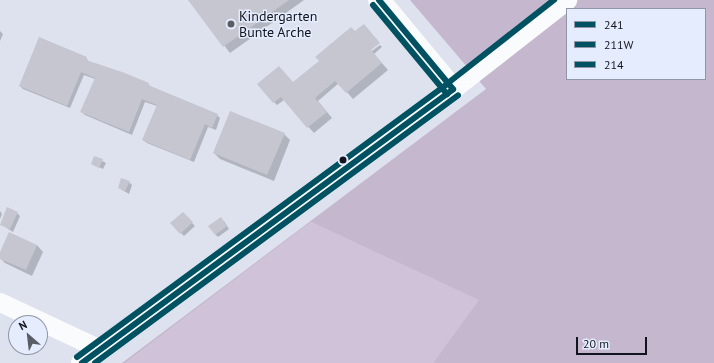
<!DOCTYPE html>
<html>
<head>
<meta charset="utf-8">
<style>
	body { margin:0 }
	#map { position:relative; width:714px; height:363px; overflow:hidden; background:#dde2ee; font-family:"PT Sans",sans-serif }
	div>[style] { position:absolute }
	.green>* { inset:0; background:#cfc2d9 }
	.forest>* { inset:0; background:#c4b7ce }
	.shadow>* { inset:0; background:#0003 }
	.building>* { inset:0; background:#c5c6d0 }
	.minor>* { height:19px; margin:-9.5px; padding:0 9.5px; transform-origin:9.5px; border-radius:9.5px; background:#fafbfc }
	.tertiary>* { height:22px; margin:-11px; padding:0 11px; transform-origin:11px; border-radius:11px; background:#fafbfc }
	.bus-1>* { height:6px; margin:-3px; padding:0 3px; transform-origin:3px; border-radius:3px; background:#005262 }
	.bus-2>* { height:6px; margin:-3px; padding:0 3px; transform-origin:3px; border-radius:3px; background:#005262 }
	.bus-3>* { height:6px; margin:-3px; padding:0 3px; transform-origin:3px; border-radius:3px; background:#005262 }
	.dots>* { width:11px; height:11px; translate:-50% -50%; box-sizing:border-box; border:2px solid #e5ecfe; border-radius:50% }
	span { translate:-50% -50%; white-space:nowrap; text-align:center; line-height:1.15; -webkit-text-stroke:3px #e5ecfe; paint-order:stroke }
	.poi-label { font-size:14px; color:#12151d }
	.left { translate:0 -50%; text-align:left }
	.legend { position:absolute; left:566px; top:8px; width:140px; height:72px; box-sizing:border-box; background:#e5ecfe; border:1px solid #9196a4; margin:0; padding:5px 7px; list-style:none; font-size:12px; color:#12151d }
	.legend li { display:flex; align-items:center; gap:8px; height:20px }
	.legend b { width:20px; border:1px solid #9196a4 }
	.north { position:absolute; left:8px; top:315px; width:40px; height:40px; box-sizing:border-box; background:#e5ecfe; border:1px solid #9196a4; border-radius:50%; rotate:332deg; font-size:11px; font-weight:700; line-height:16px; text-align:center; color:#12151d }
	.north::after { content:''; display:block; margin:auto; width:14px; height:18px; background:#595d66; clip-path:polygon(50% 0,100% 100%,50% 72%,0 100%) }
	.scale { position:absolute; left:576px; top:337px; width:71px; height:18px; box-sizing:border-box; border:2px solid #12151d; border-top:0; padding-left:5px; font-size:12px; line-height:14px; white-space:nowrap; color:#12151d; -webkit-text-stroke:3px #e5ecfe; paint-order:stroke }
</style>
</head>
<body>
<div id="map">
	<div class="green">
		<i style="clip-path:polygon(311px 222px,480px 300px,433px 363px,125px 363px)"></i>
	</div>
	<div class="forest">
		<i style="clip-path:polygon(evenodd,410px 0,714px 0,714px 363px,433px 363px,479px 300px,311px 222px,125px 363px,122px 363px,486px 89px,410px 0,567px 9px,705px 9px,705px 79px,567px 79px,567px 9px)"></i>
	</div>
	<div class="shadow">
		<i style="clip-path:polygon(189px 0,304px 0,230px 53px)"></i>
		<i style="clip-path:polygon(0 31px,3px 34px,0 41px)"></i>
		<i style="clip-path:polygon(380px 45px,382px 47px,374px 54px,388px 70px,353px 99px,339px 83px,318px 101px,332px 118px,314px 133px,284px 100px,277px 105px,274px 102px,293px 84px,370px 50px,372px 51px)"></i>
		<i style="clip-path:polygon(86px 58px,89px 62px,148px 84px,151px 87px,217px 115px,220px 118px,216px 130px,208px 127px,194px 162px,147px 143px,143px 140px,157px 106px,145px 102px,132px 135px,85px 115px,82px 112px,95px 79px,84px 75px,70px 108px,23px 89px,20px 86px)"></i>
		<i style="clip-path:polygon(284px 134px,290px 140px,274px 181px,220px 159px,214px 153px)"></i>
		<i style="clip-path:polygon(95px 157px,106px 163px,103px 169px,92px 164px)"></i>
		<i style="clip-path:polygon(129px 182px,132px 185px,129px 194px,119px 188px)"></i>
		<i style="clip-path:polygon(0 211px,2px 214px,0 219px)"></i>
		<i style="clip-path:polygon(17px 213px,20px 216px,13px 232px,1px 224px)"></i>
		<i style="clip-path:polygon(183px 213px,195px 226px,184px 236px,171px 223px)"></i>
		<i style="clip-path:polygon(224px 221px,229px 229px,218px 237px,215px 234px)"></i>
		<i style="clip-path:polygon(37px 245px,43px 252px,32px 276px,5px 263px,0 258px,0 254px)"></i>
	</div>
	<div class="building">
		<i style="clip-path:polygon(188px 0,289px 0,223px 47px)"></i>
		<i style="clip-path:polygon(364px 24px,380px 43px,371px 50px,382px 63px,346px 93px,335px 81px,315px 98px,327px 112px,307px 128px,281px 97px,273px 103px,257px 84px,279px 66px,293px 82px,319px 61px,315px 57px,351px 27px,355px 31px)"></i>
		<i style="clip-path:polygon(39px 37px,87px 57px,86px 60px,125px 73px,149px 83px,148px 85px,218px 114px,212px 128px,205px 124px,190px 160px,142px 140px,157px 105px,142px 99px,129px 132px,80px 112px,95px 78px,81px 72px,67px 106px,19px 86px)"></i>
		<i style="clip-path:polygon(230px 111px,285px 133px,267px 175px,213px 153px)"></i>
		<i style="clip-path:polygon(94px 156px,103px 159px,99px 168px,91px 164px)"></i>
		<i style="clip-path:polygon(121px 178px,130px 181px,125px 191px,118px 188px)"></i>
		<i style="clip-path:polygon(7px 207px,18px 212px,10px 229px,0 225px)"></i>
		<i style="clip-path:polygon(183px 212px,193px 222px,180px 234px,170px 223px)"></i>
		<i style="clip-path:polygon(221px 217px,227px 226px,215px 235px,208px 226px)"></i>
		<i style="clip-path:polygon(9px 232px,37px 245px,26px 270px,0 259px,0 252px)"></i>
	</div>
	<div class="minor">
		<i style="left:453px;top:89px;width:145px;rotate:-38deg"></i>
		<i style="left:0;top:302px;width:110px;rotate:25.2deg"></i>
	</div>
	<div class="tertiary">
		<i style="left:82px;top:363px;width:461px;rotate:-36.4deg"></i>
		<i style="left:453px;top:89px;width:116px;rotate:-129.7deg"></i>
	</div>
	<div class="bus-1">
		<i style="left:379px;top:0;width:116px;rotate:50.3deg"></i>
		<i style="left:82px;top:363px;width:461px;rotate:-36.4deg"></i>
	</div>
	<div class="bus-2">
		<i style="left:373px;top:5px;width:116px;rotate:50.3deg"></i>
		<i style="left:95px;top:363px;width:451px;rotate:-36.4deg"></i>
	</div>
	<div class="bus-3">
		<i style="left:77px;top:357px;width:461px;rotate:-36.4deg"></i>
		<i style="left:448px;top:83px;width:135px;rotate:-38.1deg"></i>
	</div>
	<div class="dots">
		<i style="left:231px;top:24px;background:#595d66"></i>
		<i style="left:343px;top:160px;background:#12151d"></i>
	</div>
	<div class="poi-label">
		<span class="left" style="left:239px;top:24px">Kindergarten<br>Bunte Arche</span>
	</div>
	<ul class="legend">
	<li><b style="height:5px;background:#005262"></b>241</li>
	<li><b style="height:5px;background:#005262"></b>211W</li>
	<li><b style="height:5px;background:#005262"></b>214</li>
	</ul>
	<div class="north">N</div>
	<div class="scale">20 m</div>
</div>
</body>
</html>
